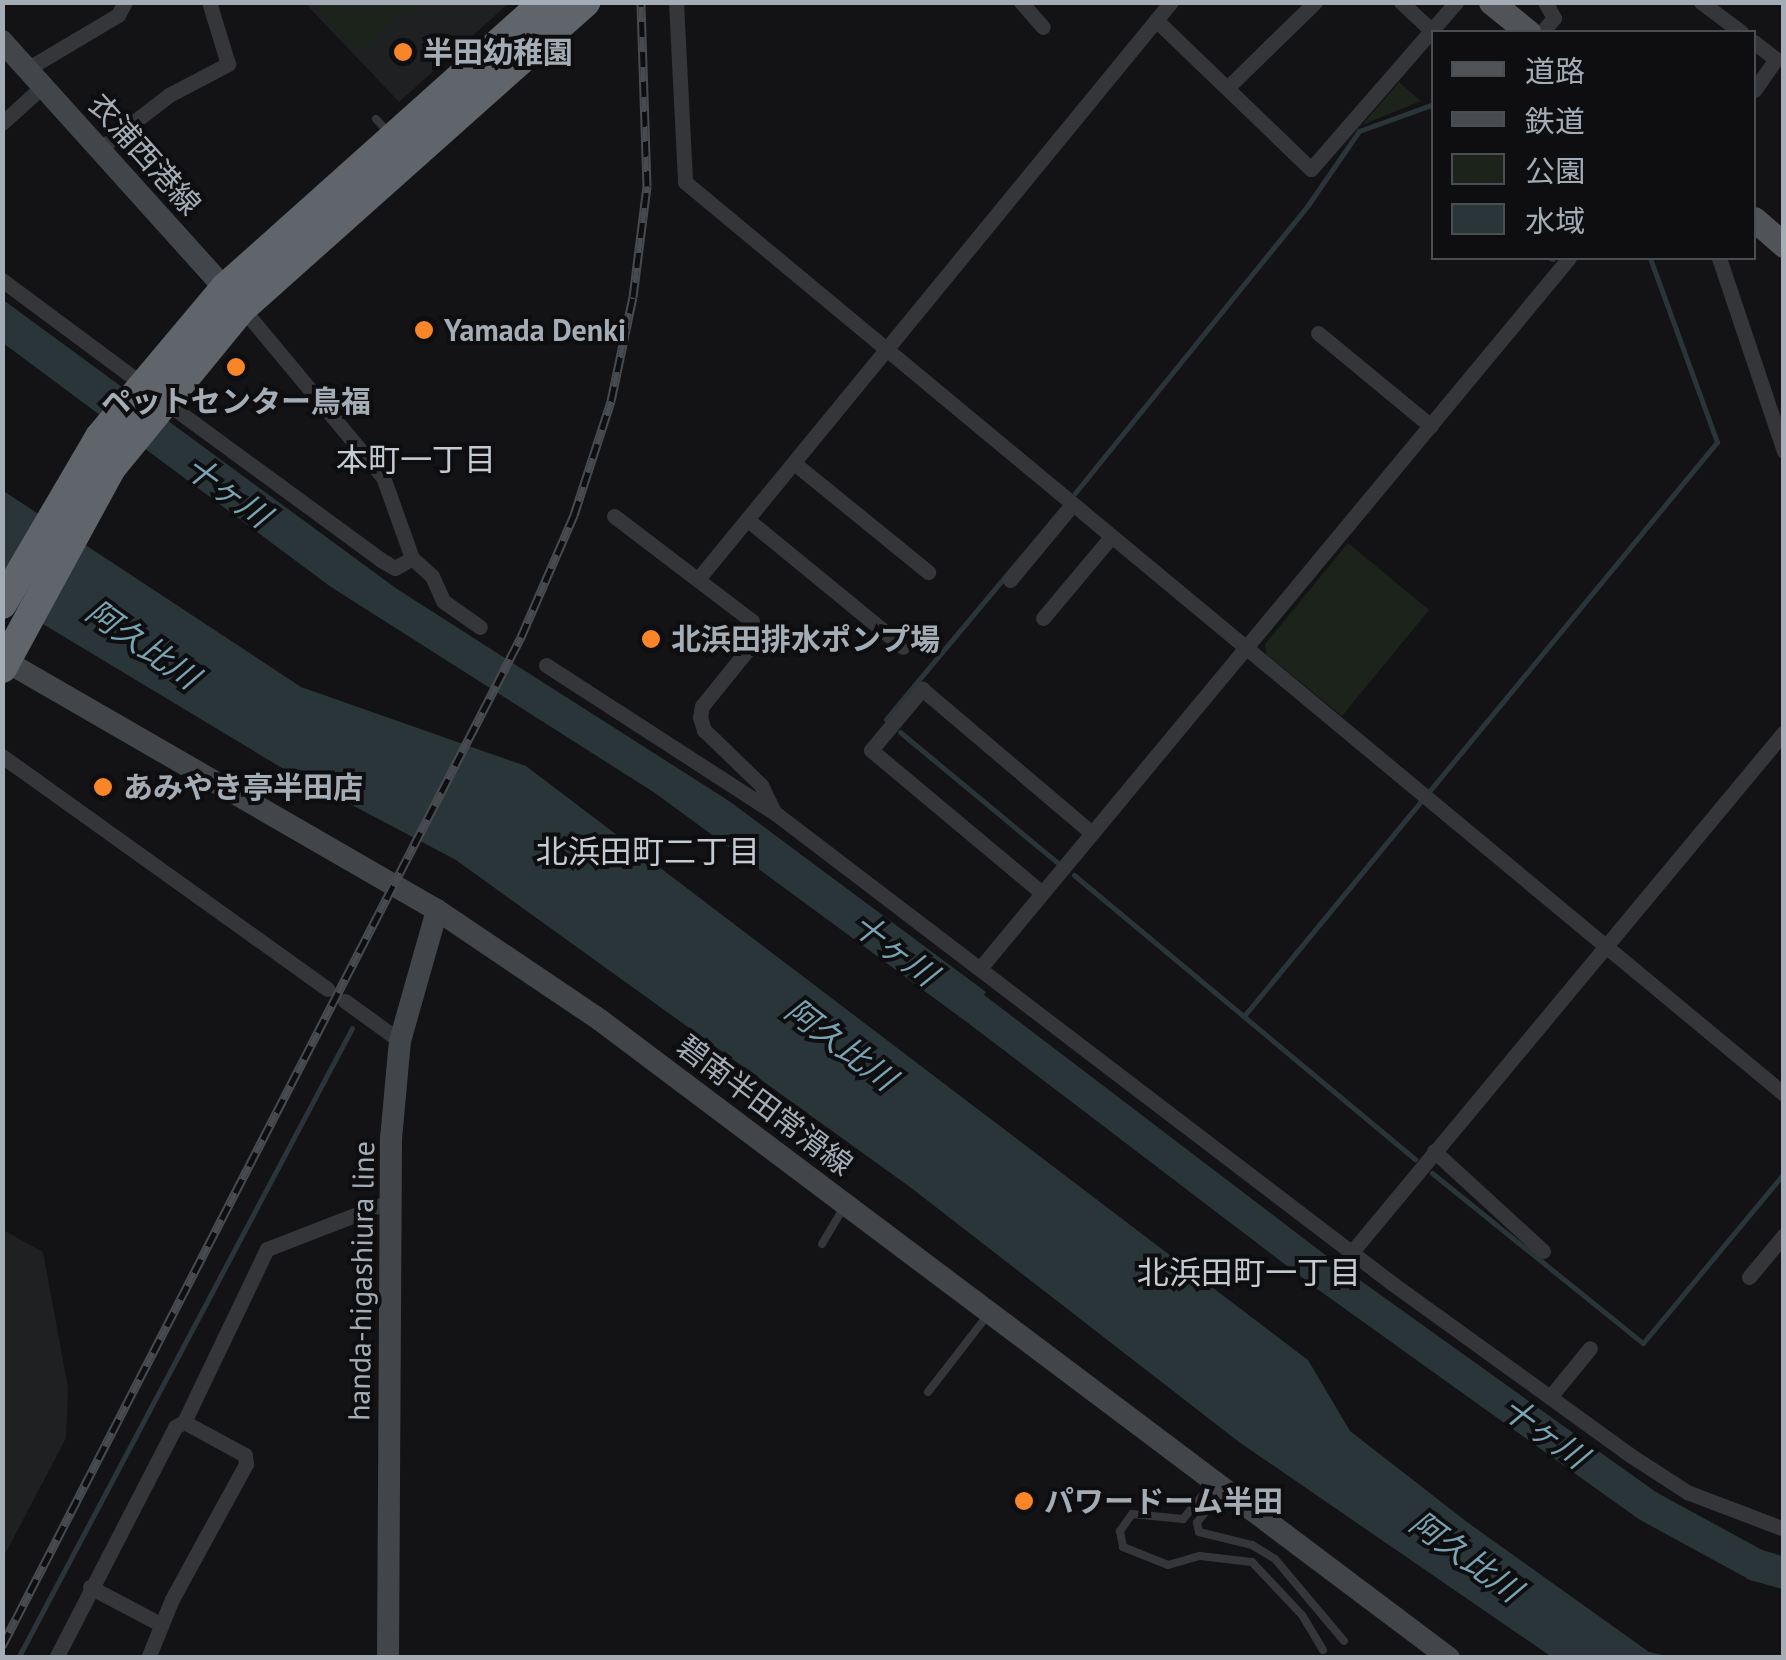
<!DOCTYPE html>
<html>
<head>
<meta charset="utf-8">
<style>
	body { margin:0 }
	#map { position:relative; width:1786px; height:1660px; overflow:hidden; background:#131315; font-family:"PT Sans","Noto Sans JP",sans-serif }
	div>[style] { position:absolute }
	.built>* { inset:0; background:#1f2022 }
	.green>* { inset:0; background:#1b231b }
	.water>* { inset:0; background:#293539 }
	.stream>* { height:5px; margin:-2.5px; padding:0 2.5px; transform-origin:2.5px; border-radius:2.5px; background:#293539 }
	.river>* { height:32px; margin:-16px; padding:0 16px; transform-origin:16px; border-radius:16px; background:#293539 }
	.lane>* { height:8px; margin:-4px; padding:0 4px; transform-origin:4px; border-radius:4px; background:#34363a }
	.street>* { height:15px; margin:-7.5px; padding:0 7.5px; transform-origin:7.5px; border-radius:7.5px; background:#34363a }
	.secondary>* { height:22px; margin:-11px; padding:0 11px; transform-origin:11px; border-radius:11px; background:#42464a }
	.primary>* { height:25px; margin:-12.5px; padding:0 12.5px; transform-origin:12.5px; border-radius:12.5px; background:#505459 }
	.highway>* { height:30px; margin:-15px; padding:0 15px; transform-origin:15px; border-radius:15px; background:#60656b }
	.rail>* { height:9px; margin-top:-4.5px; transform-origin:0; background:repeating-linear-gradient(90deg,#0e0e10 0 15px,#474b4f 0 30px); box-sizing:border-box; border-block:2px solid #474b4f }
	.dots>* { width:28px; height:28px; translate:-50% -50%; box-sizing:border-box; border:5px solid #0e0e10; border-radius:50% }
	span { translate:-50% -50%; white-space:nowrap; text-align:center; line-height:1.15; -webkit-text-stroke:8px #0e0e10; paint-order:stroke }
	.poi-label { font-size:30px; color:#a4adb6; font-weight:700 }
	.left { translate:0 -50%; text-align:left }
	.street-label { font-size:30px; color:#a4adb6 }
	.neighbourhood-label { font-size:32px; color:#c5cbd2 }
	.water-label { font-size:32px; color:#79a4b2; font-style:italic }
	.frame { position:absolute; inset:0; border:5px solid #a4adb6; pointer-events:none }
	.legend { position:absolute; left:1431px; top:30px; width:325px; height:230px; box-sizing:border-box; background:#0e0e10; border:2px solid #4a4e52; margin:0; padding:12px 18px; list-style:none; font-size:30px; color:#a4adb6 }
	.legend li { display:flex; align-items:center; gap:20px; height:50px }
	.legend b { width:50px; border:2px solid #4a4e52 }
</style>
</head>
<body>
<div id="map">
	<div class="built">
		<i style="clip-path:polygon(305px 3px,509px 3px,399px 102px)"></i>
		<i style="clip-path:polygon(3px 1230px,43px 1252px,68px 1388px,66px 1438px,3px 1558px)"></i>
	</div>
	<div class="green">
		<i style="clip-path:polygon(311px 3px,419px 3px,406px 16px,400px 11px,359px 53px)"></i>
		<i style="clip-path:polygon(1399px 82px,1421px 101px,1362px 125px)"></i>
		<i style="clip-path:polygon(1348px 543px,1429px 610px,1342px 716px,1266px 654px,1265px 644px)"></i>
	</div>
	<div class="water">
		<i style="clip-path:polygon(2px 299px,397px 589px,729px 801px,986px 992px,964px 1020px,655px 793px,331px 587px,3px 343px)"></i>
		<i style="clip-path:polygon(2px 490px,301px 687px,526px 766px,1308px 1360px,1350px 1431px,1467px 1522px,1649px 1652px,1672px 1657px,1552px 1657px,1239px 1442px,910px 1187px,456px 860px,282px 768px,3px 600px)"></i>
	</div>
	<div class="stream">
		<i style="left:1550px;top:258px;width:3px;rotate:18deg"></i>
		<i style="left:1075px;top:493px;width:370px;rotate:-51deg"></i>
		<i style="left:1308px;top:205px;width:90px;rotate:-55.4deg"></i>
		<i style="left:1359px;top:131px;width:80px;rotate:-19.8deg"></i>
		<i style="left:886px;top:719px;width:276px;rotate:-50.1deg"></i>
		<i style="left:900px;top:732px;width:205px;rotate:39.7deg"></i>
		<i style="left:1074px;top:875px;width:444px;rotate:39.8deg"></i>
		<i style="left:1244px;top:1016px;width:744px;rotate:-50.51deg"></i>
		<i style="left:1717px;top:442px;width:196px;rotate:-110deg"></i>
		<i style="left:1432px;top:1173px;width:271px;rotate:38.9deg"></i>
		<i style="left:1643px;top:1343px;width:221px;rotate:-50.3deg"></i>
		<i style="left:18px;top:1658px;width:713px;rotate:-62.07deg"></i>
	</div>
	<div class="river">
		<i style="left:938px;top:980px;width:490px;rotate:37.3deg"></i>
		<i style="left:1328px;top:1277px;width:393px;rotate:35.6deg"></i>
		<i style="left:1648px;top:1506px;width:123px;rotate:28.6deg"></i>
		<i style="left:1756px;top:1565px;width:29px;rotate:16deg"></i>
	</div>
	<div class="lane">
		<i style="left:376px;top:119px;width:19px;rotate:47deg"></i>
		<i style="left:822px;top:1244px;width:43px;rotate:-59.3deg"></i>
		<i style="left:928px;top:1392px;width:96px;rotate:-52.2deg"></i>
		<i style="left:1211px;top:1485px;width:44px;rotate:129.5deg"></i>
		<i style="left:1183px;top:1519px;width:51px;rotate:-174.4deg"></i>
		<i style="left:1132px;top:1514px;width:21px;rotate:125deg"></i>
		<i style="left:1120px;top:1531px;width:16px;rotate:79deg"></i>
		<i style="left:1123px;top:1547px;width:48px;rotate:21.8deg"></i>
		<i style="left:1168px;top:1565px;width:33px;rotate:-16deg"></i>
		<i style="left:1200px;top:1556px;width:52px;rotate:6.6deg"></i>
		<i style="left:1252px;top:1562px;width:73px;rotate:46.7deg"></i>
		<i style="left:1302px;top:1615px;width:41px;rotate:59deg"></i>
		<i style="left:1221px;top:1492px;width:39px;rotate:128deg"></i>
		<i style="left:1197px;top:1523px;width:9px;rotate:77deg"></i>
		<i style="left:1199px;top:1532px;width:55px;rotate:13.8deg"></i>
		<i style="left:1252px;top:1545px;width:27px;rotate:31deg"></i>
		<i style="left:1275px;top:1559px;width:107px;rotate:49.9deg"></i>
	</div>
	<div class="street">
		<i style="left:676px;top:2px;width:180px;rotate:87.1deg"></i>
		<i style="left:685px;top:182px;width:1428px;rotate:39.69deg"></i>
		<i style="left:1021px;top:2px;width:33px;rotate:49deg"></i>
		<i style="left:1401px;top:2px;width:42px;rotate:43.1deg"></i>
		<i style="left:1701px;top:2px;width:50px;rotate:36.9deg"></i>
		<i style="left:1156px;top:20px;width:215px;rotate:43.9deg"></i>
		<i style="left:1311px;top:169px;width:221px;rotate:-49deg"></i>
		<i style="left:1542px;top:32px;width:18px;rotate:-49deg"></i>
		<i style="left:1554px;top:18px;width:18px;rotate:-119deg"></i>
		<i style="left:1754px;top:42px;width:28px;rotate:38deg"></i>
		<i style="left:1776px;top:59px;width:38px;rotate:125deg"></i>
		<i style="left:27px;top:69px;width:106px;rotate:-30.7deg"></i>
		<i style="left:118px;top:15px;width:15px;rotate:-62deg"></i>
		<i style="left:1227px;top:88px;width:123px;rotate:-44.3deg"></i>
		<i style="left:2px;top:123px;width:55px;rotate:-42.1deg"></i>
		<i style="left:99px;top:149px;width:88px;rotate:-37.6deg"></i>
		<i style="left:169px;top:95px;width:67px;rotate:-27.7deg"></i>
		<i style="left:228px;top:64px;width:65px;rotate:-107deg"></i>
		<i style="left:1719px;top:258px;width:204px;rotate:71.4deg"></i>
		<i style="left:2px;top:280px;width:174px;rotate:36.6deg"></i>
		<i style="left:242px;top:308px;width:220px;rotate:50.2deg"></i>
		<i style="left:383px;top:477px;width:86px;rotate:70.3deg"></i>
		<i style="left:412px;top:558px;width:27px;rotate:42deg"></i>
		<i style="left:432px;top:576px;width:27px;rotate:66deg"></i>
		<i style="left:443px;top:601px;width:45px;rotate:35.1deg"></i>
		<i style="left:1318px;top:333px;width:146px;rotate:39.5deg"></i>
		<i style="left:164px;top:401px;width:269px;rotate:36.2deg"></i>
		<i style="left:381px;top:560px;width:16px;rotate:30deg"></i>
		<i style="left:395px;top:568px;width:20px;rotate:-30deg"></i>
		<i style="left:794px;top:463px;width:173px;rotate:39.1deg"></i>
		<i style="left:614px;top:516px;width:173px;rotate:37.3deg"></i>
		<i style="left:752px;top:621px;width:22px;rotate:87deg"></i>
		<i style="left:753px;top:643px;width:81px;rotate:129deg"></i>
		<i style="left:702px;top:706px;width:11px;rotate:100deg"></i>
		<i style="left:700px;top:717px;width:14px;rotate:73deg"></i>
		<i style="left:704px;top:730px;width:79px;rotate:44deg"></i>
		<i style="left:761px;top:785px;width:28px;rotate:64deg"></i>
		<i style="left:748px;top:520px;width:200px;rotate:39.3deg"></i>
		<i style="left:698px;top:579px;width:746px;rotate:-50.66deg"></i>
		<i style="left:1010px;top:580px;width:97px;rotate:-50.4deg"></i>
		<i style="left:1043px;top:618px;width:106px;rotate:-50deg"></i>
		<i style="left:546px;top:665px;width:273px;rotate:32.9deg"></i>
		<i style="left:775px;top:813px;width:777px;rotate:37.31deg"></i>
		<i style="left:1393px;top:1284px;width:292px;rotate:35.8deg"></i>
		<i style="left:1630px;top:1455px;width:68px;rotate:33deg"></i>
		<i style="left:1687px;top:1492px;width:104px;rotate:20.9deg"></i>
		<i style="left:2px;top:756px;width:400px;rotate:35.6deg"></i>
		<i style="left:1042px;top:893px;width:223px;rotate:-140.1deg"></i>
		<i style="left:871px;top:750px;width:80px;rotate:-50.1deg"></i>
		<i style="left:922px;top:689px;width:223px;rotate:40.3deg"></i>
		<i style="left:981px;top:967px;width:921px;rotate:-50.33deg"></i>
		<i style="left:345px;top:1001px;width:68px;rotate:36deg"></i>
		<i style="left:1434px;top:1151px;width:148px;rotate:42.5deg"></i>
		<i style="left:1351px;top:1253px;width:677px;rotate:-50.27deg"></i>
		<i style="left:1749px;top:1277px;width:55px;rotate:-50.2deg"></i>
		<i style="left:1550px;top:1397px;width:63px;rotate:-50.8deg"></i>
		<i style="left:184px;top:1422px;width:192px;rotate:-64.4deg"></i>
		<i style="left:267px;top:1249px;width:133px;rotate:-21.2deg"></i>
		<i style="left:90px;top:1587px;width:79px;rotate:27.9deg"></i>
		<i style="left:56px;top:1658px;width:260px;rotate:-62.7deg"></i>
		<i style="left:175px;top:1427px;width:10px;rotate:-29deg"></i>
		<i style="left:184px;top:1422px;width:69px;rotate:28.4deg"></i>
		<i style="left:245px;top:1455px;width:9px;rotate:84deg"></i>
		<i style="left:246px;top:1464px;width:154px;rotate:118.7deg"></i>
		<i style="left:172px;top:1599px;width:64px;rotate:112.1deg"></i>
	</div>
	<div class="secondary">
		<i style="left:2px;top:41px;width:346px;rotate:48deg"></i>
		<i style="left:2px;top:659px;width:502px;rotate:29.99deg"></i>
		<i style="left:437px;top:910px;width:197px;rotate:34deg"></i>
		<i style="left:600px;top:1020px;width:1062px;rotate:36.92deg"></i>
		<i style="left:388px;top:1658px;width:519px;rotate:-89.67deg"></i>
		<i style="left:391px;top:1139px;width:98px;rotate:-84.8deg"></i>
		<i style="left:400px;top:1041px;width:136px;rotate:-74.2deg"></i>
	</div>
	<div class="primary">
		<i style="left:1491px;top:2px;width:48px;rotate:39deg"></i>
		<i style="left:1754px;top:219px;width:40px;rotate:41deg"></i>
	</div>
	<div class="highway">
		<i style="left:2px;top:604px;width:194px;rotate:-59.6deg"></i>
		<i style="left:100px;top:437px;width:194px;rotate:-50deg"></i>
		<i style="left:225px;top:288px;width:429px;rotate:-41.8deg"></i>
		<i style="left:2px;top:668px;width:228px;rotate:-61.4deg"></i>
		<i style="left:111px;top:468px;width:207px;rotate:-50.7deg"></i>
		<i style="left:242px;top:308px;width:460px;rotate:-41.7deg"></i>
	</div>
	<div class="rail">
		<i style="left:2px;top:1646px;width:1135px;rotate:-62.78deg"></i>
		<i style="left:521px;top:637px;width:133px;rotate:-66.5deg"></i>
		<i style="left:574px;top:515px;width:120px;rotate:-72deg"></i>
		<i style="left:611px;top:401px;width:106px;rotate:-78.1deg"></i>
		<i style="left:633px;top:297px;width:112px;rotate:-82.8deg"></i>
		<i style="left:647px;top:186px;width:184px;rotate:-91.9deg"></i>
	</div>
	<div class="dots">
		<i style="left:403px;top:52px;background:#f88528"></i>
		<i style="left:424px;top:330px;background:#f88528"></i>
		<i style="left:236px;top:367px;background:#f88528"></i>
		<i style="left:651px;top:639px;background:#f88528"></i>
		<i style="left:103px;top:787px;background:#f88528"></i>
		<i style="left:1024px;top:1501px;background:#f88528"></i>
	</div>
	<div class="poi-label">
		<span class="left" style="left:423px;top:52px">半田幼稚園</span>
		<span class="left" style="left:444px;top:330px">Yamada Denki</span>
		<span style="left:236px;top:401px">ペットセンター鳥福</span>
		<span class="left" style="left:671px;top:639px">北浜田排水ポンプ場</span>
		<span class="left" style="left:123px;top:787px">あみやき亭半田店</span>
		<span class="left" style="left:1044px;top:1501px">パワードーム半田</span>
	</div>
	<div class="street-label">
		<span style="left:145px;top:154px;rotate:48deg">衣浦西港線</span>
		<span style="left:765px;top:1105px;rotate:37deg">碧南半田常滑線</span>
		<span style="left:361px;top:1281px;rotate:-89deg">handa-higashiura line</span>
	</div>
	<div class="neighbourhood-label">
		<span style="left:416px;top:459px">本町一丁目</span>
		<span style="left:648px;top:851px">北浜田町二丁目</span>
		<span style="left:1249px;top:1272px">北浜田町一丁目</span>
	</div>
	<div class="water-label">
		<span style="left:228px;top:491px;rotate:36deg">十ヶ川</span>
		<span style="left:143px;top:644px;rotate:35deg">阿久比川</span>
		<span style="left:895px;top:949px;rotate:37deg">十ヶ川</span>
		<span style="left:841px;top:1044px;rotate:37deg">阿久比川</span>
		<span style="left:1545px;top:1432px;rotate:36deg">十ヶ川</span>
		<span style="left:1466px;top:1556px;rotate:36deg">阿久比川</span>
	</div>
	<div class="frame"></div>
	<ul class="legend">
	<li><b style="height:12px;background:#505459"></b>道路</li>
	<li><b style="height:12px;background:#474b4f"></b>鉄道</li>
	<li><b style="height:28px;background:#1b231b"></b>公園</li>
	<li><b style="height:28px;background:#293539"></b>水域</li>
	</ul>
</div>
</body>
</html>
